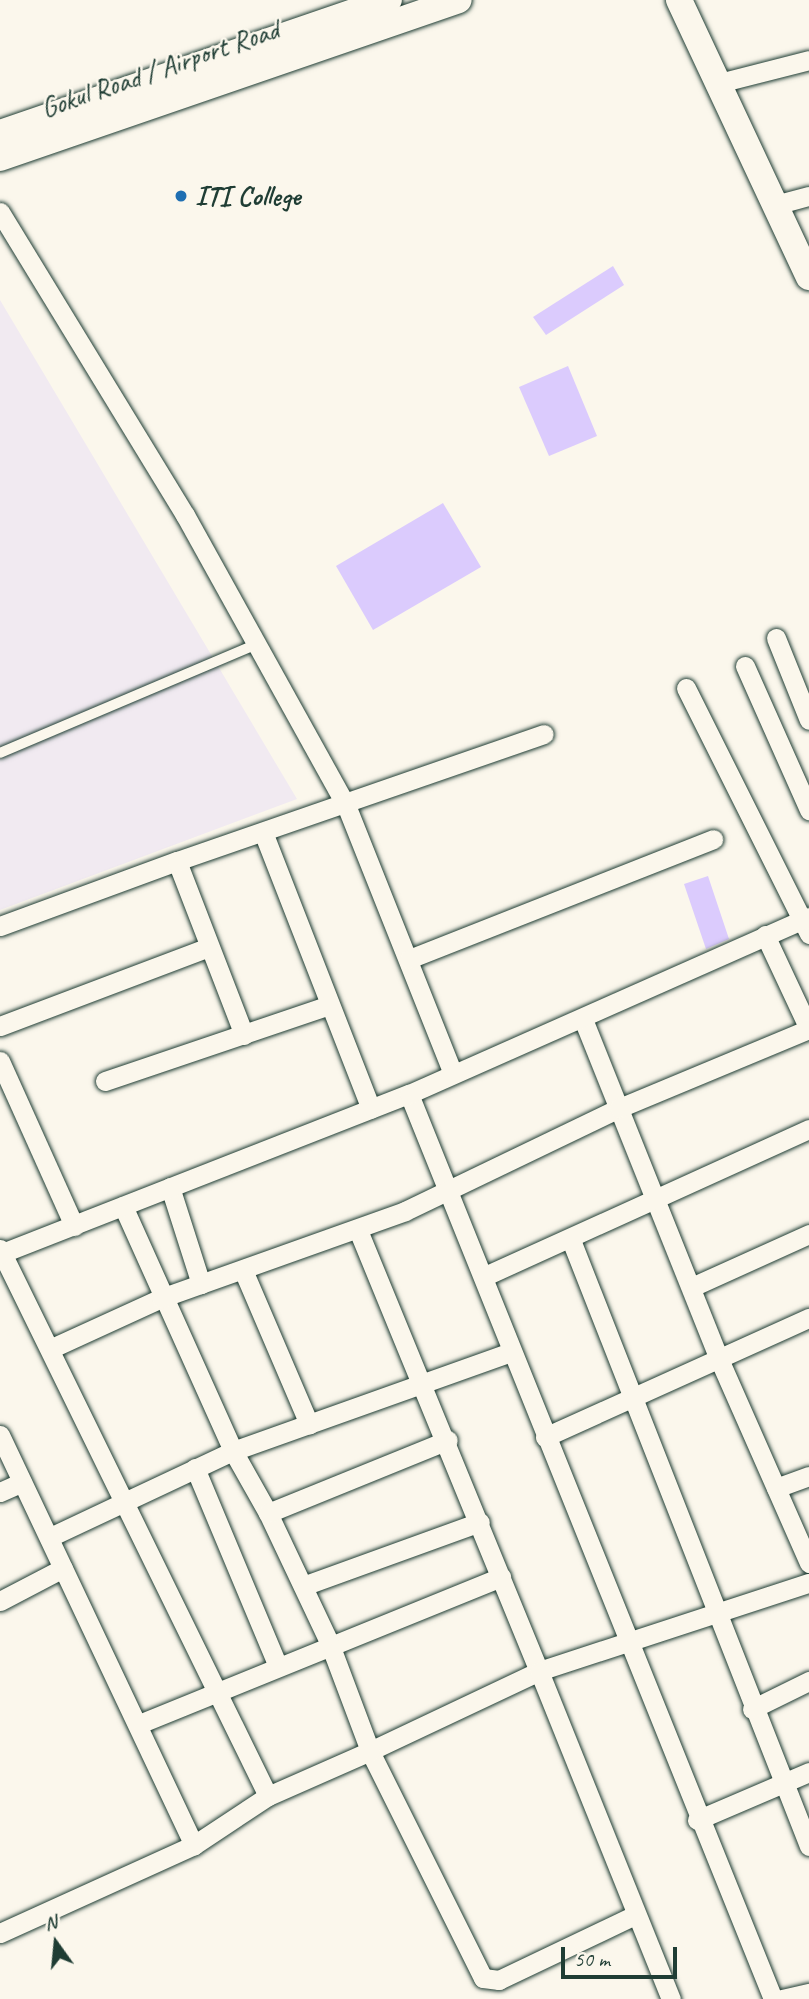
<!DOCTYPE html>
<html>
<head>
<meta charset="utf-8">
<style>
	body { margin:0 }
	#map { position:relative; width:809px; height:1999px; overflow:hidden; background:#fbf7ec; font-family:Caveat,sans-serif }
	div>[style] { position:absolute }
	.built>* { inset:0; background:#f1eaf1 }
	.building>* { inset:0; background:#dbcbfd }
	.roads { filter:drop-shadow(0 0 2px #1f3d34) drop-shadow(0 0 2px #1f3d34) }
	.lane>* { height:10px; margin:-5px; padding:0 5px; transform-origin:5px; border-radius:5px; background:#fbf7ec }
	.street>* { height:19px; margin:-9.5px; padding:0 9.5px; transform-origin:9.5px; border-radius:9.5px; background:#fbf7ec }
	.secondary>* { height:26px; margin:-13px; padding:0 13px; transform-origin:13px; border-radius:13px; background:#fbf7ec }
	.dots>* { width:19px; height:19px; translate:-50% -50%; box-sizing:border-box; border:4px solid #fbf7ec; border-radius:50% }
	span { translate:-50% -50%; white-space:nowrap; text-align:center; line-height:1.15; -webkit-text-stroke:5px #fbf7ec; paint-order:stroke }
	.street-label { font-size:28px; color:#1f3d34 }
	.poi-label { font-size:28px; color:#1f3d34; font-weight:700 }
	.left { translate:0 -50%; text-align:left }
	.north { position:absolute; left:21px; top:1908px; width:70px; height:70px; -webkit-text-stroke:5px #fbf7ec; paint-order:stroke; rotate:345deg; font-size:19px; font-weight:700; line-height:28px; text-align:center; color:#1f3d34 }
	.north::after { content:''; display:block; margin:auto; width:24px; height:32px; background:#1f3d34; clip-path:polygon(50% 0,100% 100%,50% 72%,0 100%) }
	.scale { position:absolute; left:561px; top:1947px; width:116px; height:32px; box-sizing:border-box; border:4px solid #1f3d34; border-top:0; padding-left:9px; font-size:21px; line-height:24px; white-space:nowrap; color:#1f3d34; -webkit-text-stroke:5px #fbf7ec; paint-order:stroke }
</style>
</head>
<body>
<div id="map">
	<div class="built">
		<i style="clip-path:polygon(0 300px,297px 799px,0 910px)"></i>
	</div>
	<div class="building">
		<i style="clip-path:polygon(613px 266px,624px 285px,546px 335px,533px 317px)"></i>
		<i style="clip-path:polygon(568px 366px,597px 436px,549px 456px,519px 387px)"></i>
		<i style="clip-path:polygon(443px 503px,481px 567px,373px 630px,336px 566px)"></i>
		<i style="clip-path:polygon(708px 876px,729px 939px,706px 949px,684px 884px)"></i>
	</div>
	<div class="roads">
		<div class="lane">
			<i style="left:0;top:753px;width:279px;rotate:-23deg"></i>
		</div>
		<div class="street">
			<i style="left:715px;top:84px;width:97px;rotate:-14.3deg"></i>
			<i style="left:775px;top:205px;width:35px;rotate:-15deg"></i>
			<i style="left:0;top:212px;width:355px;rotate:58.6deg"></i>
			<i style="left:185px;top:515px;width:332px;rotate:61deg"></i>
			<i style="left:346px;top:805px;width:289px;rotate:68.3deg"></i>
			<i style="left:776px;top:638px;width:88px;rotate:68.1deg"></i>
			<i style="left:745px;top:666px;width:158px;rotate:66deg"></i>
			<i style="left:686px;top:688px;width:275px;rotate:63.4deg"></i>
			<i style="left:263px;top:832px;width:297px;rotate:68.7deg"></i>
			<i style="left:0;top:926px;width:189px;rotate:-20.2deg"></i>
			<i style="left:765px;top:935px;width:104px;rotate:64.9deg"></i>
			<i style="left:409px;top:959px;width:327px;rotate:-21.5deg"></i>
			<i style="left:583px;top:1019px;width:366px;rotate:68.2deg"></i>
			<i style="left:719px;top:1359px;width:223px;rotate:66.2deg"></i>
			<i style="left:0;top:1026px;width:223px;rotate:-20.7deg"></i>
			<i style="left:244px;top:1035px;width:186px;rotate:-111.1deg"></i>
			<i style="left:177px;top:861px;width:388px;rotate:-19.1deg"></i>
			<i style="left:0;top:1061px;width:181px;rotate:65.8deg"></i>
			<i style="left:105px;top:1081px;width:237px;rotate:-18.7deg"></i>
			<i style="left:409px;top:1094px;width:975px;rotate:68.09deg"></i>
			<i style="left:170px;top:1187px;width:102px;rotate:72.3deg"></i>
			<i style="left:123px;top:1206px;width:269px;rotate:65.8deg"></i>
			<i style="left:233px;top:1451px;width:71px;rotate:60.6deg"></i>
			<i style="left:358px;top:1230px;width:477px;rotate:67.7deg"></i>
			<i style="left:539px;top:1671px;width:284px;rotate:-18.1deg"></i>
			<i style="left:571px;top:1240px;width:651px;rotate:68.56deg"></i>
			<i style="left:0;top:1249px;width:609px;rotate:63.9deg"></i>
			<i style="left:0;top:1254px;width:439px;rotate:-21.4deg"></i>
			<i style="left:409px;top:1094px;width:437px;rotate:-23.9deg"></i>
			<i style="left:243px;top:1270px;width:168px;rotate:66.8deg"></i>
			<i style="left:485px;top:1276px;width:356px;rotate:-24.4deg"></i>
			<i style="left:694px;top:1286px;width:126px;rotate:-24.3deg"></i>
			<i style="left:52px;top:1348px;width:120px;rotate:-24.6deg"></i>
			<i style="left:161px;top:1298px;width:259px;rotate:-19.6deg"></i>
			<i style="left:405px;top:1211px;width:237px;rotate:-25.7deg"></i>
			<i style="left:619px;top:1108px;width:206px;rotate:-22.6deg"></i>
			<i style="left:0;top:1435px;width:454px;rotate:64.7deg"></i>
			<i style="left:545px;top:1437px;width:290px;rotate:-24.3deg"></i>
			<i style="left:195px;top:1468px;width:215px;rotate:67.3deg"></i>
			<i style="left:776px;top:1488px;width:35px;rotate:-20deg"></i>
			<i style="left:0;top:1492px;width:24px;rotate:-24deg"></i>
			<i style="left:50px;top:1537px;width:202px;rotate:-25.2deg"></i>
			<i style="left:233px;top:1451px;width:295px;rotate:-19.6deg"></i>
			<i style="left:303px;top:1586px;width:188px;rotate:-19.9deg"></i>
			<i style="left:0;top:1601px;width:71px;rotate:-27.6deg"></i>
			<i style="left:752px;top:1709px;width:64px;rotate:-26.2deg"></i>
			<i style="left:139px;top:1724px;width:391px;rotate:-22.1deg"></i>
			<i style="left:697px;top:1820px;width:122px;rotate:-23.2deg"></i>
			<i style="left:635px;top:1915px;width:151px;rotate:154.5deg"></i>
			<i style="left:499px;top:1980px;width:16px;rotate:-173deg"></i>
			<i style="left:483px;top:1978px;width:254px;rotate:-116.5deg"></i>
			<i style="left:370px;top:1751px;width:187px;rotate:-25.3deg"></i>
			<i style="left:539px;top:1671px;width:354px;rotate:68.1deg"></i>
			<i style="left:0;top:1933px;width:213px;rotate:-24.4deg"></i>
			<i style="left:194px;top:1845px;width:89px;rotate:-33.5deg"></i>
			<i style="left:268px;top:1796px;width:111px;rotate:-23.8deg"></i>
			<i style="left:370px;top:1751px;width:116px;rotate:-110.6deg"></i>
			<i style="left:329px;top:1642px;width:143px;rotate:-115.3deg"></i>
			<i style="left:268px;top:1513px;width:194px;rotate:-22.1deg"></i>
			<i style="left:782px;top:1999px;width:28px;rotate:-13deg"></i>
		</div>
		<div class="secondary">
			<i style="left:679px;top:0;width:306px;rotate:64.9deg"></i>
			<i style="left:0;top:133px;width:411px;rotate:-18.9deg"></i>
			<i style="left:0;top:158px;width:485px;rotate:-19deg"></i>
		</div>
	</div>
	<div class="dots">
		<i style="left:181px;top:196px;background:#1f6fb2"></i>
	</div>
	<div class="street-label">
		<span style="left:160px;top:69px;rotate:-19deg">Gokul Road / Airport Road</span>
	</div>
	<div class="poi-label">
		<span class="left" style="left:195px;top:196px">ITI College</span>
	</div>
	<div class="north">N</div>
	<div class="scale">50 m</div>
</div>
</body>
</html>
